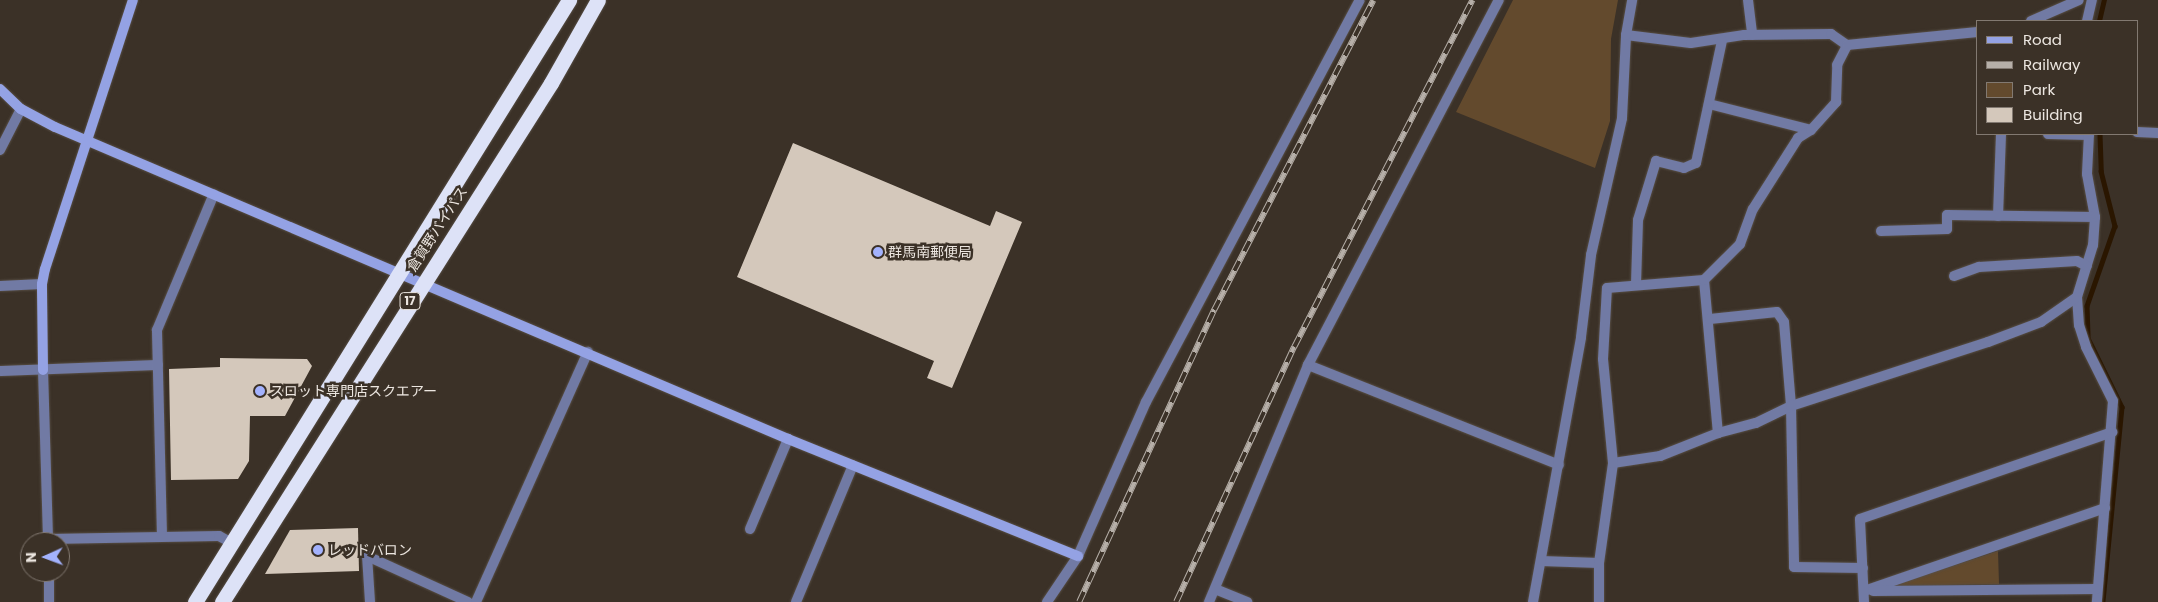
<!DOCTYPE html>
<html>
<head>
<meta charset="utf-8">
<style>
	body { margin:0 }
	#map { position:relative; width:2158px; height:602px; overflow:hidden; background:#3b3127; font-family:Poppins,"Noto Sans JP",sans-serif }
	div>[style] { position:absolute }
	.green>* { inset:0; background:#634a2d }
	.stream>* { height:4.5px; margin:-2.25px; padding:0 2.25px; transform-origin:2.25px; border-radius:2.25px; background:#2a1600 }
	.building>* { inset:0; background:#d4c8bb }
	.roads { filter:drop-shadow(0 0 1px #574e45) drop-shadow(0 0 1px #574e45) }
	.street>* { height:10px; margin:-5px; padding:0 5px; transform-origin:5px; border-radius:5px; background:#717aa4 }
	.secondary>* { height:10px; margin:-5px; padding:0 5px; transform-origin:5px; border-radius:5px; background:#94a2e4 }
	.highway>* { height:15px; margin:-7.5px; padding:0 7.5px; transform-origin:7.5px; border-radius:7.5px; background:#dde2f7 }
	.rail>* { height:5.5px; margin-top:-2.75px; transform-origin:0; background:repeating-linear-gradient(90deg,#3b3127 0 11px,#b6afa8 0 22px); box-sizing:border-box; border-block:1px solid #b6afa8 }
	.dots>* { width:14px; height:14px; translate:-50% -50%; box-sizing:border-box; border:2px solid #3b3127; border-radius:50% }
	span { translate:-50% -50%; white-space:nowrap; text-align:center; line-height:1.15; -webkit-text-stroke:5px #3b3127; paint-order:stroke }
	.shield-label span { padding:1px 4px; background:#3b3127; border:1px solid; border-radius:4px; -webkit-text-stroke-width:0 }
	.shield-label { font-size:12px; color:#ece6e0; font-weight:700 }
	.street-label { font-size:14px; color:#ece6e0 }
	.poi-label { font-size:14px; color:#ece6e0 }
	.left { translate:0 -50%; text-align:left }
	.legend { position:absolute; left:1976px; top:20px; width:162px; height:115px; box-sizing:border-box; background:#3b3127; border:1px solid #827971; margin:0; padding:6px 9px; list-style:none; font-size:15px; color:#ece6e0 }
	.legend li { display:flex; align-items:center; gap:10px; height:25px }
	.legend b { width:25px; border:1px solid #827971 }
	.north { position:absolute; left:20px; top:532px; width:50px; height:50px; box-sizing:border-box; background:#3b3127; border:1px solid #827971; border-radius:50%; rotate:268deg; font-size:14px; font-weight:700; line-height:20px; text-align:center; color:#ece6e0 }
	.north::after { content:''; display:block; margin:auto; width:18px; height:22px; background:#a3b2fd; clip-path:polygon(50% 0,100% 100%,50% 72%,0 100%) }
</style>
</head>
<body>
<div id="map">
	<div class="green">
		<i style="clip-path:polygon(1513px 0,1618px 0,1611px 39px,1610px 121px,1595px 168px,1456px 112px)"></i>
		<i style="clip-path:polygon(1998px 551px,1999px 584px,1892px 586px)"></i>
	</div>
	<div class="stream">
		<i style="left:2099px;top:21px;width:22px;rotate:-77deg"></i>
		<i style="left:2100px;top:134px;width:37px;rotate:88deg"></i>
		<i style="left:2101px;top:171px;width:57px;rotate:75.7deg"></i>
		<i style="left:2115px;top:226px;width:85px;rotate:109.3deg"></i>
		<i style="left:2087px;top:306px;width:32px;rotate:88deg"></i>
		<i style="left:2088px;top:338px;width:77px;rotate:63.8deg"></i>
		<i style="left:2122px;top:407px;width:196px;rotate:95.6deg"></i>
	</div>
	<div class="building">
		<i style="clip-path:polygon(793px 143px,990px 226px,996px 211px,1022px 222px,952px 388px,927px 378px,934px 361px,737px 277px)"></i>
		<i style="clip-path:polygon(220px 358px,307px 359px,312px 366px,285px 416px,250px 416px,249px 461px,238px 479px,171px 480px,169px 369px,220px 367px)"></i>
		<i style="clip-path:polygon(358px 528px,359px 571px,265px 574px,290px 530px)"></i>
	</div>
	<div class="roads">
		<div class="street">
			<i style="left:1748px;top:0;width:35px;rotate:83deg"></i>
			<i style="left:2031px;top:21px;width:52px;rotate:-23.6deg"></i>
			<i style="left:2087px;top:21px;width:22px;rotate:-77deg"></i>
			<i style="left:1626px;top:35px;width:65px;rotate:7deg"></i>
			<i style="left:1691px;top:43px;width:54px;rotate:-8.6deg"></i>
			<i style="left:1744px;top:35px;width:87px;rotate:-0.7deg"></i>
			<i style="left:1831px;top:34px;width:19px;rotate:35deg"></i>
			<i style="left:1709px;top:104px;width:105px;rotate:14.3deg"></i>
			<i style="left:2137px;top:132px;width:21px;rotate:3deg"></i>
			<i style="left:2048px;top:134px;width:41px;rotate:1.4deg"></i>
			<i style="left:2089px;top:134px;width:40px;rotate:92.9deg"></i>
			<i style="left:2087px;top:174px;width:44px;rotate:79.5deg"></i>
			<i style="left:2095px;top:217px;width:28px;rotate:94deg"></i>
			<i style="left:2093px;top:245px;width:54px;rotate:107.1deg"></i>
			<i style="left:2077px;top:297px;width:28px;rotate:86deg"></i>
			<i style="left:2079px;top:325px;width:23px;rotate:72deg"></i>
			<i style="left:2086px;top:347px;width:60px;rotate:63.4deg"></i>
			<i style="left:2113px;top:401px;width:202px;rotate:94.6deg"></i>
			<i style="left:0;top:150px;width:46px;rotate:-62.9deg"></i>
			<i style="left:1998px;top:216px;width:82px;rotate:-87.9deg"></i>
			<i style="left:1881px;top:231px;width:66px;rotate:-1.7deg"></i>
			<i style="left:1947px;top:229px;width:14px;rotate:-90deg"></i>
			<i style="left:1947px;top:215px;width:148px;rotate:0.8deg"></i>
			<i style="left:1954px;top:276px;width:27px;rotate:-20deg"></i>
			<i style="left:1979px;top:267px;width:98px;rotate:-3.5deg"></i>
			<i style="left:2077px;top:261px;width:11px;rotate:27deg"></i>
			<i style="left:1704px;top:280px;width:154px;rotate:84.8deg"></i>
			<i style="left:1636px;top:284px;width:64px;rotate:-88.2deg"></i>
			<i style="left:1638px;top:220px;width:62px;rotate:-73deg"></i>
			<i style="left:1656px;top:161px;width:29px;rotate:14deg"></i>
			<i style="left:1684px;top:168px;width:13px;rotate:-23deg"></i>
			<i style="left:1696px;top:163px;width:125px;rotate:-78deg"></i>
			<i style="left:0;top:286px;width:42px;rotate:-2.7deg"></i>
			<i style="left:1710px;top:319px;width:67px;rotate:-6deg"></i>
			<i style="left:1777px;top:312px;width:12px;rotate:55deg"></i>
			<i style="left:1784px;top:322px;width:84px;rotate:85.2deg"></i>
			<i style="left:1791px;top:406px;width:161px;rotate:88.9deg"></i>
			<i style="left:1794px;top:567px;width:69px;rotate:0.8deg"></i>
			<i style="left:1308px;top:365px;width:270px;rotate:21.7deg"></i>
			<i style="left:43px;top:370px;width:172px;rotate:88.3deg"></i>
			<i style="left:0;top:371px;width:158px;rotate:-2.2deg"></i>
			<i style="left:1613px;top:463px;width:48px;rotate:-8.5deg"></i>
			<i style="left:1660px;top:456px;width:62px;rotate:-21.6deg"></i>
			<i style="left:1718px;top:433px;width:39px;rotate:-15deg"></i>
			<i style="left:1756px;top:423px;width:39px;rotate:-26deg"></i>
			<i style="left:1791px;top:406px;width:207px;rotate:-18deg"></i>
			<i style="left:1988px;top:342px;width:57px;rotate:-20.7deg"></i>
			<i style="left:2041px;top:322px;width:44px;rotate:-34.8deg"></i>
			<i style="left:750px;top:529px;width:98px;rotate:-67.1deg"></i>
			<i style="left:162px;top:536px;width:206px;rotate:-91.4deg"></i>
			<i style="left:157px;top:330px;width:147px;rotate:-67.3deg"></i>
			<i style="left:48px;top:539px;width:171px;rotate:-1deg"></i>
			<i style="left:219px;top:536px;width:15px;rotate:28deg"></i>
			<i style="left:1541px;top:561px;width:58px;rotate:2deg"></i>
			<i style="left:49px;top:572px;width:30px;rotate:90deg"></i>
			<i style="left:1215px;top:589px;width:35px;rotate:22deg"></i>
			<i style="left:1864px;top:591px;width:255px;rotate:-19deg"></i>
			<i style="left:1873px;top:591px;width:223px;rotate:-0.5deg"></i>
			<i style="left:370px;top:602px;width:46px;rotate:-93.7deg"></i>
			<i style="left:367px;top:556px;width:111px;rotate:24.5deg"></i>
			<i style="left:476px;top:602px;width:274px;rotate:-65.9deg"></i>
			<i style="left:796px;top:602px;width:148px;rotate:-67.4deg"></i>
			<i style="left:1047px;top:602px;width:55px;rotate:-56deg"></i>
			<i style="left:1078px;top:556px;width:168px;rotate:-66.2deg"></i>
			<i style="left:1146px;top:402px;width:455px;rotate:-62deg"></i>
			<i style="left:1209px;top:602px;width:257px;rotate:-67.3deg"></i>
			<i style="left:1308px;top:365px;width:412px;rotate:-62.4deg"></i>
			<i style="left:1533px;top:602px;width:269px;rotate:-79.7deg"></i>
			<i style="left:1581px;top:337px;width:83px;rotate:-83deg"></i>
			<i style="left:1591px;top:255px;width:140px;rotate:-77.2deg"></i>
			<i style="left:1622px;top:118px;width:83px;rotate:-87.2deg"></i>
			<i style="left:1626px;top:35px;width:36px;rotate:-80deg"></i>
			<i style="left:1599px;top:602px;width:39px;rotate:-90deg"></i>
			<i style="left:1599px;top:563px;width:101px;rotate:-82deg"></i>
			<i style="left:1613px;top:463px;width:104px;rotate:-95.5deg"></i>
			<i style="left:1603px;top:359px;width:71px;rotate:-86.8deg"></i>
			<i style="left:1607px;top:288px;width:97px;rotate:-4.7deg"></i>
			<i style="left:1704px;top:280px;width:51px;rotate:-45deg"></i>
			<i style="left:1740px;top:244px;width:37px;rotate:-70deg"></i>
			<i style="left:1753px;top:209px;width:84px;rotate:-57.6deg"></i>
			<i style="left:1798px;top:138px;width:15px;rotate:-32deg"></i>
			<i style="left:1811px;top:130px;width:38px;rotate:-48deg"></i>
			<i style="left:1836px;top:102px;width:37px;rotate:-88deg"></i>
			<i style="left:1837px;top:65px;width:22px;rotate:-63deg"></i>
			<i style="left:1847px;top:45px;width:131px;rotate:-5.7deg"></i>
			<i style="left:1864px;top:602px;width:83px;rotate:-92.8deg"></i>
			<i style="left:1860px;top:519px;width:267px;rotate:-19deg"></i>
		</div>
		<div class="secondary">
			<i style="left:0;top:89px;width:29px;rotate:44deg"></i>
			<i style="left:21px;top:109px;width:38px;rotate:28deg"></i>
			<i style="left:55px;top:127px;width:797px;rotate:23.06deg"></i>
			<i style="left:788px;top:439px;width:313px;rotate:22deg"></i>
			<i style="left:43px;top:370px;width:86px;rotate:-90.7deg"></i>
			<i style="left:42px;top:284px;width:15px;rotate:-79deg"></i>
			<i style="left:45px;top:269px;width:283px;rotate:-71.9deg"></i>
		</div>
		<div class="highway">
			<i style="left:195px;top:602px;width:709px;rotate:-58.15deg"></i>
			<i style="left:222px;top:602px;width:614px;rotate:-57.63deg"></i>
			<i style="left:551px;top:83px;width:95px;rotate:-60.5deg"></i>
		</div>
	</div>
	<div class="rail">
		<i style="left:1079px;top:602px;width:322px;rotate:-65.2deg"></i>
		<i style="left:1214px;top:310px;width:348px;rotate:-62.8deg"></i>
		<i style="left:1176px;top:602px;width:281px;rotate:-65.2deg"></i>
		<i style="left:1294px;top:347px;width:390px;rotate:-62.8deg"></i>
	</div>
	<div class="dots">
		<i style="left:878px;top:252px;background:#a3b2fd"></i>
		<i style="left:260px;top:391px;background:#a3b2fd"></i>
		<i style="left:318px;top:550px;background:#a3b2fd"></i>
	</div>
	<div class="shield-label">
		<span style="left:410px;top:301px">17</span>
	</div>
	<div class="street-label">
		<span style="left:437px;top:229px;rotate:-57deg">倉賀野バイパス</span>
	</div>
	<div class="poi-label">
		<span class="left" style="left:888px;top:252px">群馬南郵便局</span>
		<span class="left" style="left:270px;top:391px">スロット専門店スクエアー</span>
		<span class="left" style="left:328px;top:550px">レッドバロン</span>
	</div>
	<ul class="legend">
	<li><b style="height:6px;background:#94a2e4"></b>Road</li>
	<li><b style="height:6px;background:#b6afa8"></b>Railway</li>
	<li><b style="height:14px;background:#634a2d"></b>Park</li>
	<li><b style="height:14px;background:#d4c8bb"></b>Building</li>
	</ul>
	<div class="north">N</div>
</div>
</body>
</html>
